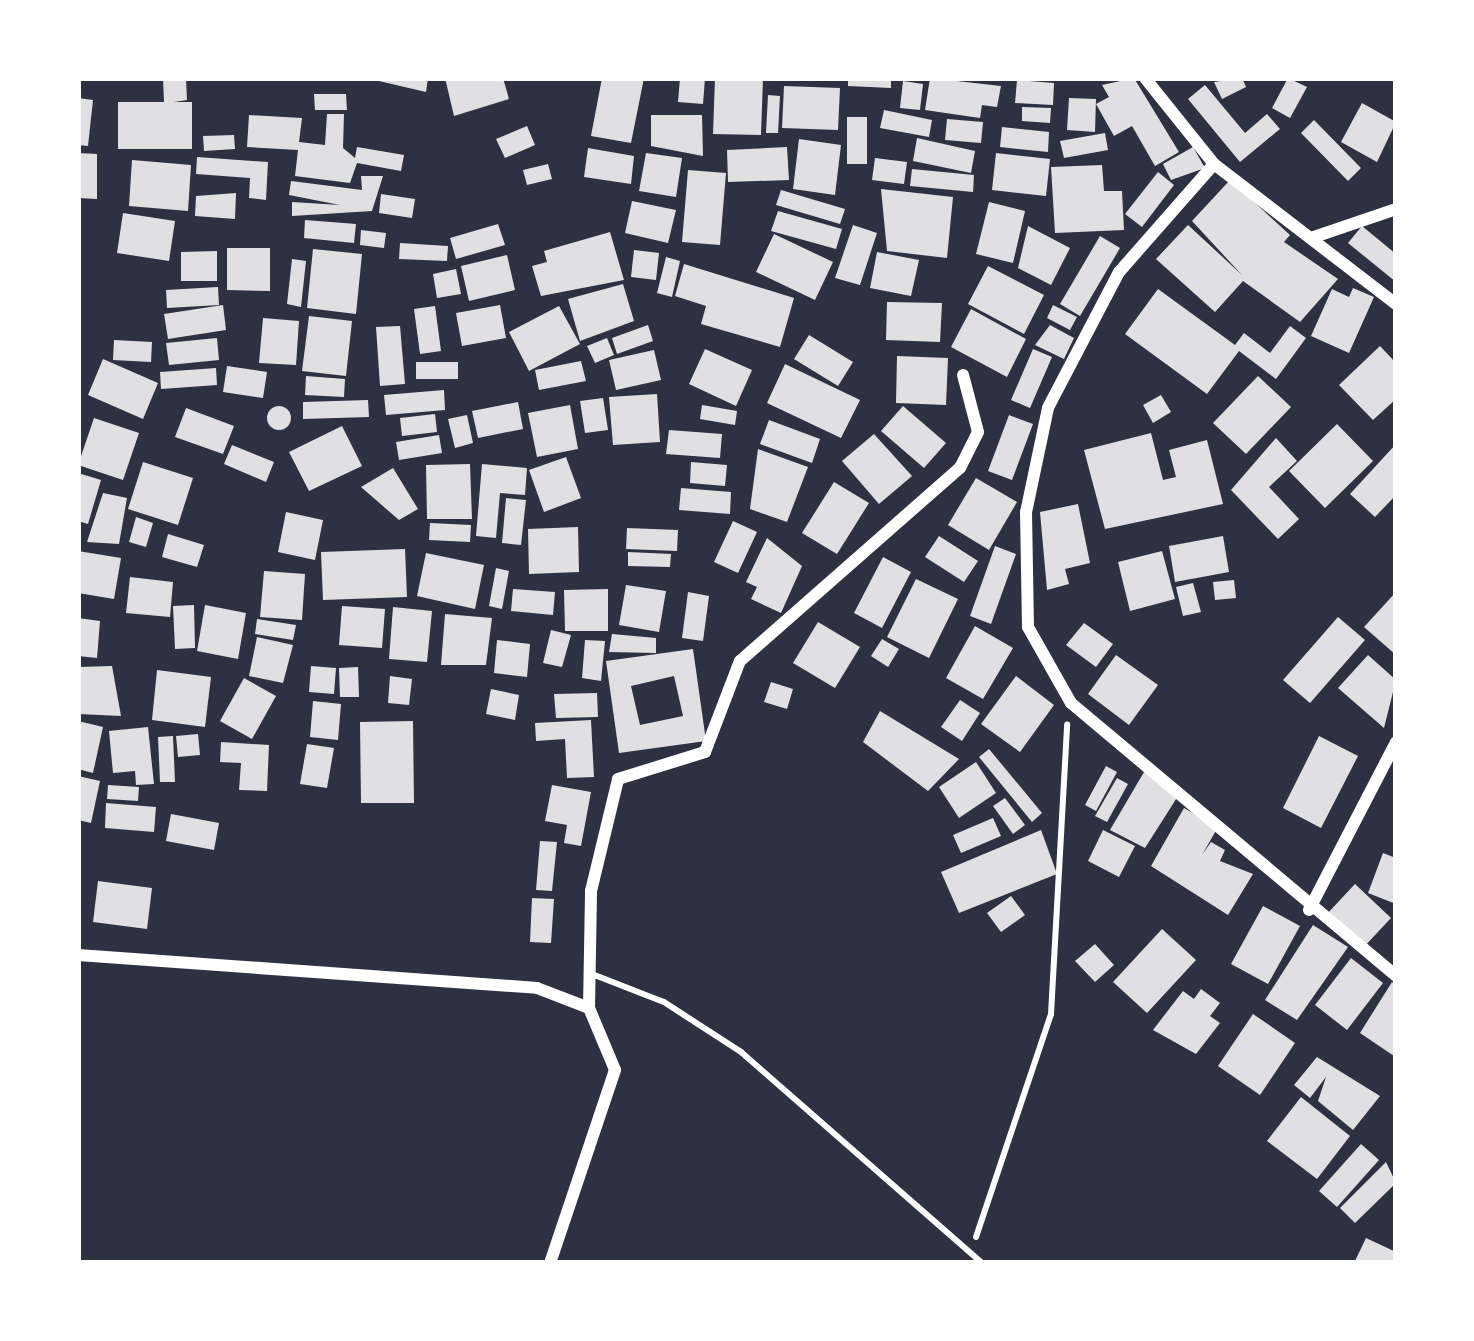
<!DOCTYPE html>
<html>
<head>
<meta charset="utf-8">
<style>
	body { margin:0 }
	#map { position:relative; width:1474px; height:1341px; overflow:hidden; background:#2d3142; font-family:"Roboto Condensed",sans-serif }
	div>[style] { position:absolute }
	.building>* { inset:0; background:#e0e0e3 }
	.round { border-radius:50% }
	.path>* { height:6px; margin:-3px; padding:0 3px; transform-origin:3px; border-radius:3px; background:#fff }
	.service>* { height:6px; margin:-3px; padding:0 3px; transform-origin:3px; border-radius:3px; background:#fff }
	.minor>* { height:12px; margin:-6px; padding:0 6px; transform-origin:6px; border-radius:6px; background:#fff }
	span { translate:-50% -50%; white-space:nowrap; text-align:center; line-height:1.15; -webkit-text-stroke:9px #fff; paint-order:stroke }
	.frame { position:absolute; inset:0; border:81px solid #fff; pointer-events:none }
</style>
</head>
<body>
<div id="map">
	<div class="building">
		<i style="clip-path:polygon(163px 78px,186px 78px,187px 100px,174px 102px,192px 102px,192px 149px,118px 149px,118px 102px,164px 102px)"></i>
		<i style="clip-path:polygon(366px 78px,428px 78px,426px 92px)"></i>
		<i style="clip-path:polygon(445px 78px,503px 78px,509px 99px,454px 116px)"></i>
		<i style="clip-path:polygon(602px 78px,644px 78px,631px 143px,591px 136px)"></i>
		<i style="clip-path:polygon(680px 78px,705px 78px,703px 104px,678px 102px)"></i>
		<i style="clip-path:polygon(715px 78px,763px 78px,761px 135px,713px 134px)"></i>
		<i style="clip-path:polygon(848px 78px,891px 78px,891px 88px,848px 86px)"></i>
		<i style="clip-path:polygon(930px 78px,1001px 86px,997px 107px,982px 105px,980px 118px,925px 110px)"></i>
		<i style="clip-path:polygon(1134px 78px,1179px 152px,1155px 166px,1132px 126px,1114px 136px,1096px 104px,1109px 97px,1102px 85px)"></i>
		<i style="clip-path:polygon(1242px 78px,1246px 87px,1222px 99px,1214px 82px)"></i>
		<i style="clip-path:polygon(1288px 78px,1307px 87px,1290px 118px,1272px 108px)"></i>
		<i style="clip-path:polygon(1017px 80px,1054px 83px,1053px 105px,1015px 103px)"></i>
		<i style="clip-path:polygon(903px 81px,923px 84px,920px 110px,900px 108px)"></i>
		<i style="clip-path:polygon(1205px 85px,1245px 133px,1267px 114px,1280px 129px,1240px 162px,1188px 99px)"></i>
		<i style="clip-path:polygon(784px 86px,840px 88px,838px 130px,782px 128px)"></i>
		<i style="clip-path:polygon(314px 94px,346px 94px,347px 110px,315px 110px)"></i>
		<i style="clip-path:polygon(768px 95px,780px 96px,778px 133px,766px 133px)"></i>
		<i style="clip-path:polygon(78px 98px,93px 100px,88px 146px,78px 145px)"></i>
		<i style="clip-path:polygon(1069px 98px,1096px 99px,1095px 132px,1067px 130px)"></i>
		<i style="clip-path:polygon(1362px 103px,1396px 122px,1377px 162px,1341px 142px)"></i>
		<i style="clip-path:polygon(1022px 107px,1051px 108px,1050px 123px,1022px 121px)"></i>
		<i style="clip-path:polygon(884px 110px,932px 120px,929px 137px,880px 128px)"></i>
		<i style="clip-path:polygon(327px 114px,344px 114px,343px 148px,355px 158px,357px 147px,404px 155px,401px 171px,357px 163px,350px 183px,295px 176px,298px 150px,247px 147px,249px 115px,302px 118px,299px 142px,325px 145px)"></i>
		<i style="clip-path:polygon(651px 115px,702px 115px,703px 156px,651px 146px)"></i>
		<i style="clip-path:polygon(847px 117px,867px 117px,867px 164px,847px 164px)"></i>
		<i style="clip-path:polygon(947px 119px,983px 122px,981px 143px,945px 140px)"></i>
		<i style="clip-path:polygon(1314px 120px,1361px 168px,1348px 181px,1301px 133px)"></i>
		<i style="clip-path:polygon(527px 126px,535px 145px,505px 158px,496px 139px)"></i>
		<i style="clip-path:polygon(1002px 127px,1049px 132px,1048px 152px,1000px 147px)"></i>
		<i style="clip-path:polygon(1105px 133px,1108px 150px,1064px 158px,1060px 141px)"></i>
		<i style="clip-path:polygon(234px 135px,235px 149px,204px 151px,203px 136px)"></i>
		<i style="clip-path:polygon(917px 138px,975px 151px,971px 173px,913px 161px)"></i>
		<i style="clip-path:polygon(799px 139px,841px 145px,835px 195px,793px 189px)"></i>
		<i style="clip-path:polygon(787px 147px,789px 180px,728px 182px,727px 150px)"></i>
		<i style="clip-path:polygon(1193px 147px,1205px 168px,1171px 180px,1163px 164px)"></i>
		<i style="clip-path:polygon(588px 148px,634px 156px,631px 184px,584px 177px)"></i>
		<i style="clip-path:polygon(78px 153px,97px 154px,97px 199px,78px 198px)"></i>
		<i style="clip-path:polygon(646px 153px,682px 158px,676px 197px,639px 191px)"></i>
		<i style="clip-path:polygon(996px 153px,1050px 159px,1046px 196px,992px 190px)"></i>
		<i style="clip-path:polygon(197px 157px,268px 162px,266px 200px,249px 198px,250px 178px,196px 174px)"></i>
		<i style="clip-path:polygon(875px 158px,907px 162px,904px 184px,872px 180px)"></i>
		<i style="clip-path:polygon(132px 160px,191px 165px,188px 211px,129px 206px)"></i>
		<i style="clip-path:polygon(548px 164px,552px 179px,527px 185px,523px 170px)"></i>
		<i style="clip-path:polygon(1102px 165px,1104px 191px,1122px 191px,1124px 230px,1055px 233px,1051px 167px)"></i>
		<i style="clip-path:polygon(912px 169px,974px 175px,973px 192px,910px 186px)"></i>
		<i style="clip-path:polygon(688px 170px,726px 173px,720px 245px,682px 242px)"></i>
		<i style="clip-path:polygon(1158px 172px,1174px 185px,1142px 227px,1125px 214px)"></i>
		<i style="clip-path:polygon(361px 176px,383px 176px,372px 211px,292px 216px,292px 202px,340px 205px,289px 195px,291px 181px,362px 190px)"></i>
		<i style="clip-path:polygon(1230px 180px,1290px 235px,1284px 242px,1338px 279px,1300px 322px,1243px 281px,1215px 312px,1156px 259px,1188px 225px,1242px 275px,1192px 221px)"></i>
		<i style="clip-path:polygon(881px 189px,953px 197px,947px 258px,887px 251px)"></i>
		<i style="clip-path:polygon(781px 190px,845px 209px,840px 224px,776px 205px)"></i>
		<i style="clip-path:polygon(236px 193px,235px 219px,195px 216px,196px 196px)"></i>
		<i style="clip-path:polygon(381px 194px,415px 199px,412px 218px,379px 213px)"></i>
		<i style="clip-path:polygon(632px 201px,676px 210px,668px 243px,625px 233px)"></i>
		<i style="clip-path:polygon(989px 202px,1025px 211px,1013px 263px,976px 254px)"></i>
		<i style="clip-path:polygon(778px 211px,842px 229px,836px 249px,771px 231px)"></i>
		<i style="clip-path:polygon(123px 213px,175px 221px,169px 261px,117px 253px)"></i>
		<i style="clip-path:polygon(305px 220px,356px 224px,354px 243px,304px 238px)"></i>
		<i style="clip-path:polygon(498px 224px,505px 245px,456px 259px,450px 238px)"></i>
		<i style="clip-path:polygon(853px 225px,877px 233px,860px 285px,835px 278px)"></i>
		<i style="clip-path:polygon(1028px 226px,1070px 248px,1051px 285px,1018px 268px)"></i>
		<i style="clip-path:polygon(1362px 226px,1396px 254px,1396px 282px,1348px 243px)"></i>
		<i style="clip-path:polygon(361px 230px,386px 233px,384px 248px,360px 245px)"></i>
		<i style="clip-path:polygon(610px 232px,624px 280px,541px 296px,532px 266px,547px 262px,544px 251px)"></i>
		<i style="clip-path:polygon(774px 234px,833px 262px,815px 300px,756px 272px)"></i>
		<i style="clip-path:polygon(1100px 236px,1120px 248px,1080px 316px,1060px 304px)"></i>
		<i style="clip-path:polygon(400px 243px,448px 246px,447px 261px,399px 259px)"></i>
		<i style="clip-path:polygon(227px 248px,270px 248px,270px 291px,227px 290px)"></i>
		<i style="clip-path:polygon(313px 249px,362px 254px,356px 314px,307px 308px)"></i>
		<i style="clip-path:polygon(634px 250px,659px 253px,656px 280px,631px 277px)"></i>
		<i style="clip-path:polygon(217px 251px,217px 281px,181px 281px,181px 252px)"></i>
		<i style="clip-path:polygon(877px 252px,919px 260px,911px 296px,870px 288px)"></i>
		<i style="clip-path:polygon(507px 255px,515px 290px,469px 301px,461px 266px)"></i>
		<i style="clip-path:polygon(666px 257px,680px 261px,672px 297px,657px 293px)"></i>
		<i style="clip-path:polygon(292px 259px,306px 261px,301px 307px,287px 304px)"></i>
		<i style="clip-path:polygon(684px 264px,794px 298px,780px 347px,701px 324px,706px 306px,675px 296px)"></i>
		<i style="clip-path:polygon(988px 266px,1044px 295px,1024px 334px,968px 304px)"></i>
		<i style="clip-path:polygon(456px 269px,461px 294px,437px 298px,433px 274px)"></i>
		<i style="clip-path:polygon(623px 284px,634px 321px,580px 341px,568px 299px)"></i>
		<i style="clip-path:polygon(218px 287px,219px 305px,167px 308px,166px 290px)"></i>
		<i style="clip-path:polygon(1353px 288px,1374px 297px,1349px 353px,1311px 336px,1332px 289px,1349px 297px)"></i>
		<i style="clip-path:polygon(1158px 289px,1235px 345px,1244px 333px,1270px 353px,1290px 326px,1306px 338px,1276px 379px,1239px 351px,1207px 394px,1125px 334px)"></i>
		<i style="clip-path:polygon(887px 302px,942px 303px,940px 342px,886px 340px)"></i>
		<i style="clip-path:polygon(223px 305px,226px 330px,168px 339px,164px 314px)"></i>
		<i style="clip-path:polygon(500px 305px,506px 338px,462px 346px,456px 313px)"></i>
		<i style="clip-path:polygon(1053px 305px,1077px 317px,1070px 330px,1047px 318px)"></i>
		<i style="clip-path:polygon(435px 306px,441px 351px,420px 354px,414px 309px)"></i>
		<i style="clip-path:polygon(559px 306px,580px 344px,529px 371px,509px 332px)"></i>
		<i style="clip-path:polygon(971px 309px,1026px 339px,1007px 377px,951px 347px)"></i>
		<i style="clip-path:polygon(309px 316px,352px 321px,346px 376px,302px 371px)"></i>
		<i style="clip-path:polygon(263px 318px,299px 321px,296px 365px,259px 363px)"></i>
		<i style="clip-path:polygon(648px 325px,653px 341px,617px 354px,612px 338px)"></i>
		<i style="clip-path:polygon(1050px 325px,1074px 338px,1064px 359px,1035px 345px)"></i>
		<i style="clip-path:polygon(400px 326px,405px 384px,380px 386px,376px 327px)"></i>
		<i style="clip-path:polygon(809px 335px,853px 362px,838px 386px,794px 359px)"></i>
		<i style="clip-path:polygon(217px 338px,219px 360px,169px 365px,166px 343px)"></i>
		<i style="clip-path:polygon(607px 338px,614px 355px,595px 363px,587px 346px)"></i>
		<i style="clip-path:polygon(114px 340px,152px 342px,151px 362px,113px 360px)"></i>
		<i style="clip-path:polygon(1380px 346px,1396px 363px,1396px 399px,1373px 420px,1339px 385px)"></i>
		<i style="clip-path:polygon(705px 349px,752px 370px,736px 406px,689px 384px)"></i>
		<i style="clip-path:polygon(1033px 349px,1052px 357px,1030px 408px,1011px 400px)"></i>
		<i style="clip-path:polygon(654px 350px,661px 380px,616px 390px,609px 360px)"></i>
		<i style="clip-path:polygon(897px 356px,948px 358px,946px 405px,896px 403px)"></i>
		<i style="clip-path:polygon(103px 359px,158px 383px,143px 419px,88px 395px)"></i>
		<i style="clip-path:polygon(581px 361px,586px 381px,539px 390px,535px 370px)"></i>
		<i style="clip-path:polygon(416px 362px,458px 362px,458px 379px,416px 379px)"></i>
		<i style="clip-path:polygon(785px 364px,860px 400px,841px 438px,767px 403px)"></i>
		<i style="clip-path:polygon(227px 366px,267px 372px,263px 398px,223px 392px)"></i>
		<i style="clip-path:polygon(216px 368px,217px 385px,161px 389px,160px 372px)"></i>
		<i style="clip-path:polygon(306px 376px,345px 379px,344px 397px,305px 395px)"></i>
		<i style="clip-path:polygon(1258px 376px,1291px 407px,1246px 454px,1213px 423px)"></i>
		<i style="clip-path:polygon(444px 390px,445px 410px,386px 415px,384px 395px)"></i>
		<i style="clip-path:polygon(657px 394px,660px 442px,613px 445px,609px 397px)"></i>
		<i style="clip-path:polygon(1161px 395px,1171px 412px,1153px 423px,1143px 405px)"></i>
		<i style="clip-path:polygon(603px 398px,608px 430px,585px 433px,580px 401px)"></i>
		<i style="clip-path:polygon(368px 400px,369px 417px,303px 419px,303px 402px)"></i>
		<i style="clip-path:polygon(518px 402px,523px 429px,478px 438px,472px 411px)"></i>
		<i style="clip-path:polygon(570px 405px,578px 449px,537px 457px,528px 413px)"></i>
		<i style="clip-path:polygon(702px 405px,737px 411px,735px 425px,700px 419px)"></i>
		<i class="round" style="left:267px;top:406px;width:24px;height:24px"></i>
		<i style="clip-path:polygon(903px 406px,946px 443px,924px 468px,881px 431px)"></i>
		<i style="clip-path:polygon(186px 408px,234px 426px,223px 454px,175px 437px)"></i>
		<i style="clip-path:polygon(435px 414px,437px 432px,402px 436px,400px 418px)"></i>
		<i style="clip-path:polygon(467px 415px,473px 443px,455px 448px,448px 419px)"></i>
		<i style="clip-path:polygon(1009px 415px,1033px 424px,1012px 480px,988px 471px)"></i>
		<i style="clip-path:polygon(94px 418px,139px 433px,123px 480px,78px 465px)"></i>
		<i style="clip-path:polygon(769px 420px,820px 439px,812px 463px,760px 444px)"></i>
		<i style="clip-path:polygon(1337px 424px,1373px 461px,1325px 508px,1289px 471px)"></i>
		<i style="clip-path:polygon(342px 426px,362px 466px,309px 491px,289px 452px)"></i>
		<i style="clip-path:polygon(669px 430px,722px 434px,720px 458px,666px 454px)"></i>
		<i style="clip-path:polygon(1151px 433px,1163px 480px,1176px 477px,1169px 450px,1207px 440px,1223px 504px,1105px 529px,1084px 450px)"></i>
		<i style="clip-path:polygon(874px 434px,912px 476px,879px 504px,842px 461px)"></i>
		<i style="clip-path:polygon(439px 435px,442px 453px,399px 460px,396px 442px)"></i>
		<i style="clip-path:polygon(1276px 438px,1297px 461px,1269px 487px,1299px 519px,1278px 539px,1231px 490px)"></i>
		<i style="clip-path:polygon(1396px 444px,1396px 495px,1375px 517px,1350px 494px)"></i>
		<i style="clip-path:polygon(232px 445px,274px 462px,266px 482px,224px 464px)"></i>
		<i style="clip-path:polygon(758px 449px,808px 467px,787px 522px,750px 509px)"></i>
		<i style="clip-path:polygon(566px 457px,581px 498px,544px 512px,529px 470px)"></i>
		<i style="clip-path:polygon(143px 462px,193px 478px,178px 525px,128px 509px)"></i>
		<i style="clip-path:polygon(691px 462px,727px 465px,725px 486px,690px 483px)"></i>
		<i style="clip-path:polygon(470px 464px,472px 519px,427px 519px,426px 465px)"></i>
		<i style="clip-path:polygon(482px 464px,527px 468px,525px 495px,500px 493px,496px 538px,476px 536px)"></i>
		<i style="clip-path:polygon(393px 468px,418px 509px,399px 520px,361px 487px)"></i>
		<i style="clip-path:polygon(78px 473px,101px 480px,88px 524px,78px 521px)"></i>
		<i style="clip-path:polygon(976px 478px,1017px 502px,989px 550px,948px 525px)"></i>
		<i style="clip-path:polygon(834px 482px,869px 503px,837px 554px,802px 533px)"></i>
		<i style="clip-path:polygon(681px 488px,731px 492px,730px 514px,679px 510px)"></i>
		<i style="clip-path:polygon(103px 493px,127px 498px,119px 544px,87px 542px)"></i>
		<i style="clip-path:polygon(506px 498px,526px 500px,521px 545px,502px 543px)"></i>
		<i style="clip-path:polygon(1078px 504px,1090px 563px,1065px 569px,1069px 584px,1047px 590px,1040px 512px)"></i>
		<i style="clip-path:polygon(286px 512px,323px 520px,315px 560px,278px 552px)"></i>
		<i style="clip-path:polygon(136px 517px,153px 523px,146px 547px,129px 542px)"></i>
		<i style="clip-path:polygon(733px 521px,757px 532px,738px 573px,714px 562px)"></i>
		<i style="clip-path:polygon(430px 523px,471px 525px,470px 542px,429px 540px)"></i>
		<i style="clip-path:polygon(578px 527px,579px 572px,529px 574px,528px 529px)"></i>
		<i style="clip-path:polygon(627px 528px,678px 530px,677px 551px,626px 549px)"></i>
		<i style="clip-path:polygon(168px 534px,204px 545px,197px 567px,162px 557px)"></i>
		<i style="clip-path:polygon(939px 536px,978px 561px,964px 582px,925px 557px)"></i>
		<i style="clip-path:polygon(1223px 536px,1229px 572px,1175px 582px,1169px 546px)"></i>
		<i style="clip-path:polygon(767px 538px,802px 566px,781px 613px,751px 599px,757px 587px,746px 582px)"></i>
		<i style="clip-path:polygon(995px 546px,1016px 554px,991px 624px,970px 616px)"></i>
		<i style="clip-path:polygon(405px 549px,407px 597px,323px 600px,321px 552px)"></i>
		<i style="clip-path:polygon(78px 551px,121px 558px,114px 599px,78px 593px)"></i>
		<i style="clip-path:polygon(1162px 551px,1175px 599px,1130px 611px,1118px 562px)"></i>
		<i style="clip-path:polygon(628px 552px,671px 554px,670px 567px,628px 566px)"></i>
		<i style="clip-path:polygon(426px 553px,484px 565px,475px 609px,417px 596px)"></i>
		<i style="clip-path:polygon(883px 557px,911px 572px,882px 628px,854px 613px)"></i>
		<i style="clip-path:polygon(496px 568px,509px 571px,502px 609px,489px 606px)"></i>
		<i style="clip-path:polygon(264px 571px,305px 574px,302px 620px,260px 617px)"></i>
		<i style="clip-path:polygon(130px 577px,173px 582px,170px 617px,126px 613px)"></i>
		<i style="clip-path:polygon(916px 579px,958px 599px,929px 658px,887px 637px)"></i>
		<i style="clip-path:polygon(1234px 580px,1236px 598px,1215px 600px,1213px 582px)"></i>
		<i style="clip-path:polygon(1193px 583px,1201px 612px,1183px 616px,1176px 587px)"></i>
		<i style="clip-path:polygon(626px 585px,666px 591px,659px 632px,619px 625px)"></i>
		<i style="clip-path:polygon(513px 589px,555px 592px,553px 615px,511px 611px)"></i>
		<i style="clip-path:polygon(608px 589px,608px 631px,565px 631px,564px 590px)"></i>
		<i style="clip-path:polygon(688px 592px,709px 596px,703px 641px,682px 638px)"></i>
		<i style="clip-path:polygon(1396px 592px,1396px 655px,1364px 627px)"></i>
		<i style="clip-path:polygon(194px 605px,195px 648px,175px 649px,173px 606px)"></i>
		<i style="clip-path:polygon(205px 605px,246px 613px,238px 659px,197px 651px)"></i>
		<i style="clip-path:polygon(342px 606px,385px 609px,382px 648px,339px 645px)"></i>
		<i style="clip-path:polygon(393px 607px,432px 611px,427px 662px,389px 659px)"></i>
		<i style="clip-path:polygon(445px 614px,492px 618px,486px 665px,441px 665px)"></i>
		<i style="clip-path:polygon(1338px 617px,1365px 640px,1310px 703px,1283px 680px)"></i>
		<i style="clip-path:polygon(78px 618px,100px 621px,97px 658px,78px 656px)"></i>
		<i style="clip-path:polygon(257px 619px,296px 625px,293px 640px,255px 634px)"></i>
		<i style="clip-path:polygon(818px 622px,860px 647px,835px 688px,793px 663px)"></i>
		<i style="clip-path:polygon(1084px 623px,1113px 644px,1096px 667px,1066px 645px)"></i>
		<i style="clip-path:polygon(975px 626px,1013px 648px,983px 699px,946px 678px)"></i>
		<i style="clip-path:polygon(551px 630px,571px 635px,562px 667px,543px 663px)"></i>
		<i style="clip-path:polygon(612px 634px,656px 638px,656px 653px,609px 652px)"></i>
		<i style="clip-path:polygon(257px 637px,293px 645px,283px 683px,249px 676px)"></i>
		<i style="clip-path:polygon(882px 639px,899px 649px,888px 667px,871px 656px)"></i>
		<i style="clip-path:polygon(497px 640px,530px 644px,527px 677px,494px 673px)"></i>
		<i style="clip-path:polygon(585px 640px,605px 641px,601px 681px,582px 678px)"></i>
		<i style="clip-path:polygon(evenodd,693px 649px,706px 741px,619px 753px,606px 661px,693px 649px,674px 676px,683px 716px,640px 725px,631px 686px,674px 676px)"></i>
		<i style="clip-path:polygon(1116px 655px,1158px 685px,1129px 725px,1088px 694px)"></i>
		<i style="clip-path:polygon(1368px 655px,1396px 680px,1384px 728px,1338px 688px)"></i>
		<i style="clip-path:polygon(112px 666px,121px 716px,78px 714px,78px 667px)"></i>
		<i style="clip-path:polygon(311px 666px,336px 668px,334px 694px,309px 692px)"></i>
		<i style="clip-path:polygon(358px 667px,359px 697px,340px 697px,339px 668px)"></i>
		<i style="clip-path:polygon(157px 670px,211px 677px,205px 727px,152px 720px)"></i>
		<i style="clip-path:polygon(390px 676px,412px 679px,409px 705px,388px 703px)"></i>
		<i style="clip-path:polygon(1016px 676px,1054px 705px,1020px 752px,981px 724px)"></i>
		<i style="clip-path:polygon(244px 678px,276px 696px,252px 739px,220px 721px)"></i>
		<i style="clip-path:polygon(771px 682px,793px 689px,787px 709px,764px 702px)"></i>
		<i style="clip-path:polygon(491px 689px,519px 695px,515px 720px,486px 714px)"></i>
		<i style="clip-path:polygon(597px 693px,598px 717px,556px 718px,554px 694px)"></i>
		<i style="clip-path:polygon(960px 700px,980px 713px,962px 741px,941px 727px)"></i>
		<i style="clip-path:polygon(313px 701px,341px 704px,338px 740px,310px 737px)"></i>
		<i style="clip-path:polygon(880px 711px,959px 759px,928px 791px,863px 742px)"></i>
		<i style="clip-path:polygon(591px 720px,594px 777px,567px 778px,565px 739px,536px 741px,535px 723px)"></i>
		<i style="clip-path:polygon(78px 721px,103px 727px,93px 773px,78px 769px)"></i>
		<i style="clip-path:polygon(413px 721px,414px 803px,361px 803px,360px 722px)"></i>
		<i style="clip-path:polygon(148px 727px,154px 784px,136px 785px,135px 771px,113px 773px,109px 731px)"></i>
		<i style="clip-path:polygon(198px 734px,200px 755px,178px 757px,176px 736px)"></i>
		<i style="clip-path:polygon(173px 736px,175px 782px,160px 782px,158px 737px)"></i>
		<i style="clip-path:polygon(1319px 736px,1358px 756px,1321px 828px,1283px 808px)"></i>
		<i style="clip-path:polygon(221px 742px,269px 745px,267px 791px,239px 790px,241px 763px,220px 762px)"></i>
		<i style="clip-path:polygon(307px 744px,334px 748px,327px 788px,300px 784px)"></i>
		<i style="clip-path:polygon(989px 749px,1042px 813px,1032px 822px,979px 757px)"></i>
		<i style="clip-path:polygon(976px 762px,996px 793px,959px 818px,939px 787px)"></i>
		<i style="clip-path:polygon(1106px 766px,1117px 772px,1096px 811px,1085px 805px)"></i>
		<i style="clip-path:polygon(1147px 767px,1178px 796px,1145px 848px,1110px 830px)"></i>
		<i style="clip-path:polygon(78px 776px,100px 781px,91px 823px,78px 820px)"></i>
		<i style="clip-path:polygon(1117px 778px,1128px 784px,1107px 822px,1095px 816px)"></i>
		<i style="clip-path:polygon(108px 785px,139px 787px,138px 801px,107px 799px)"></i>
		<i style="clip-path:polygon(552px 785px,591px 792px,581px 846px,564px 843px,567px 825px,545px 821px)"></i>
		<i style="clip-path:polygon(1005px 798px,1025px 825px,1013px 834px,993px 806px)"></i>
		<i style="clip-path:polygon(106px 803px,156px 807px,154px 832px,105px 828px)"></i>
		<i style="clip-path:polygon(1184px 808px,1218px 827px,1202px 855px,1211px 842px,1225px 850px,1220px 861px,1253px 874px,1228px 915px,1151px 866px)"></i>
		<i style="clip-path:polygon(171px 814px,219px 823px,214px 850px,166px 841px)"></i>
		<i style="clip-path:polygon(993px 818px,1001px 836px,961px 853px,953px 835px)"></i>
		<i style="clip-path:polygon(1041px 830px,1057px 874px,959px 913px,941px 872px)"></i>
		<i style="clip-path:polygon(1103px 830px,1135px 846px,1119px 877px,1088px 861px)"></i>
		<i style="clip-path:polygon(540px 841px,557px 842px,552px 891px,536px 890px)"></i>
		<i style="clip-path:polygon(1383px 853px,1396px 858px,1396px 904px,1368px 893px)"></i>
		<i style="clip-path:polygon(98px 881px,152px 888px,147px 929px,93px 922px)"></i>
		<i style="clip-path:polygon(1355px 884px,1391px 918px,1362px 949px,1326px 915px)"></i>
		<i style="clip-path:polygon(1011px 896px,1025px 915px,1001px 932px,987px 913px)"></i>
		<i style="clip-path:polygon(532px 898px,554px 899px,551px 943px,530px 942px)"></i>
		<i style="clip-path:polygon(1263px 906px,1300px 926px,1268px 984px,1231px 964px)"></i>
		<i style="clip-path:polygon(1313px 925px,1348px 947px,1297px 1020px,1265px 1000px)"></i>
		<i style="clip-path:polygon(1162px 929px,1196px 960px,1147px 1013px,1113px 982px)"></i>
		<i style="clip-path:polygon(1095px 944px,1114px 965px,1095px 982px,1075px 961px)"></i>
		<i style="clip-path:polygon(1351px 958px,1383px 983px,1347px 1030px,1315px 1005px)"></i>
		<i style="clip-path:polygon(1392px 982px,1396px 985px,1394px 1056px,1360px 1033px)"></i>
		<i style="clip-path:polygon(1201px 989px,1220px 1003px,1210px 1016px,1220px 1023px,1196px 1054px,1153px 1030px,1183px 991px,1194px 999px)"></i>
		<i style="clip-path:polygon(1253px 1014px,1295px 1043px,1260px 1095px,1218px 1066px)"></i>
		<i style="clip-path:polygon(1317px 1057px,1380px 1096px,1353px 1130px,1318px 1101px,1326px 1077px,1310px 1098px,1294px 1085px)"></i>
		<i style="clip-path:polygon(1301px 1097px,1350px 1136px,1317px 1179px,1267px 1141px)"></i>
		<i style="clip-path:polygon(1361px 1144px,1379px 1160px,1337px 1207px,1319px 1191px)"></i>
		<i style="clip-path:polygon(1386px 1162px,1396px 1183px,1355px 1223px,1340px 1208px)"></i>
		<i style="clip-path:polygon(1366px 1238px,1396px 1252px,1396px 1263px,1354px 1263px)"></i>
	</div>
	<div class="path">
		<i style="left:976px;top:1237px;width:235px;rotate:-71.4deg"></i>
		<i style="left:1051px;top:1014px;width:290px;rotate:-86.8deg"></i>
	</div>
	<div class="service">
		<i style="left:592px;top:974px;width:77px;rotate:21.3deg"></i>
		<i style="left:664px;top:1002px;width:92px;rotate:33deg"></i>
		<i style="left:741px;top:1052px;width:320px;rotate:41.2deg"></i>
	</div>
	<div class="minor">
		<i style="left:1145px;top:78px;width:110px;rotate:51.3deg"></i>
		<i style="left:1214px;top:164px;width:230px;rotate:37.6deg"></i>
		<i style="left:1214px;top:164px;width:144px;rotate:131.3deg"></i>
		<i style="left:1119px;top:272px;width:153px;rotate:117.6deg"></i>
		<i style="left:1048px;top:408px;width:106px;rotate:101.9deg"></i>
		<i style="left:1026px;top:512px;width:115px;rotate:89deg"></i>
		<i style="left:1028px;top:627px;width:87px;rotate:60.5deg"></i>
		<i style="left:1071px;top:703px;width:424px;rotate:40deg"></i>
		<i style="left:1311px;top:238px;width:90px;rotate:-18.8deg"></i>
		<i style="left:1309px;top:910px;width:189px;rotate:-62.6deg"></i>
		<i style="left:78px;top:955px;width:460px;rotate:4.1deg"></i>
		<i style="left:537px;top:988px;width:56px;rotate:21deg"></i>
		<i style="left:589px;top:1008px;width:67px;rotate:67.2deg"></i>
		<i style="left:615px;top:1070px;width:204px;rotate:108.6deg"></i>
		<i style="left:589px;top:1008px;width:117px;rotate:-89deg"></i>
		<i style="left:591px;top:891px;width:115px;rotate:-76.4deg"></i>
		<i style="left:618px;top:779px;width:91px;rotate:-17.2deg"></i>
		<i style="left:705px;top:752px;width:97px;rotate:-69deg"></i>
		<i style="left:740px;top:661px;width:293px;rotate:-41.3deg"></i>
		<i style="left:960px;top:468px;width:40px;rotate:-63.4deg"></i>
		<i style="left:978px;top:432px;width:59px;rotate:-104.7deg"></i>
	</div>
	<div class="frame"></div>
</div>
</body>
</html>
